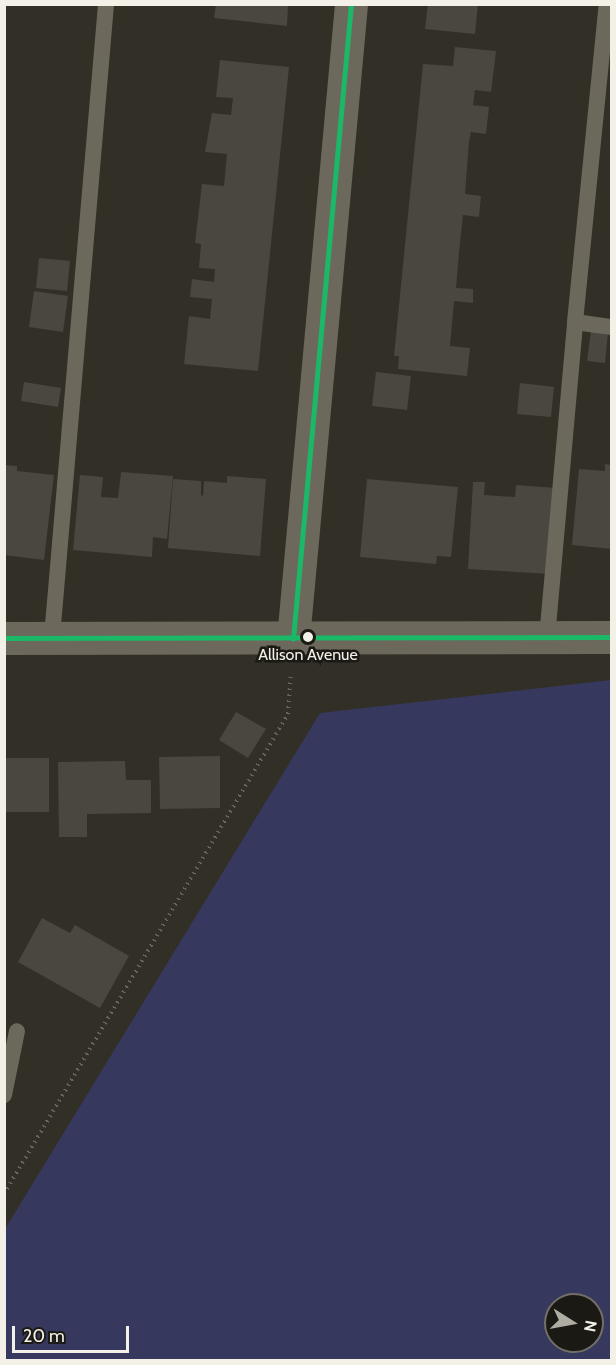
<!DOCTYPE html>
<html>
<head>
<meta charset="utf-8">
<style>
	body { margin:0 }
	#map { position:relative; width:616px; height:1365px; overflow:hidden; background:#322f27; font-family:Cabin,sans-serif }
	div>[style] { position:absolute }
	.green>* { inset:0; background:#36395d }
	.building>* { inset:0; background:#494740 }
	.path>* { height:4px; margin-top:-2px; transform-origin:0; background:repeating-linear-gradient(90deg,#69665e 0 1.5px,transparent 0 6px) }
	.service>* { height:16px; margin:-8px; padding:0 8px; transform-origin:8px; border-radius:8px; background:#6c685c }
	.minor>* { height:33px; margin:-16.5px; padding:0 16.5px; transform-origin:16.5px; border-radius:16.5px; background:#6c685c }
	.tertiary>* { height:33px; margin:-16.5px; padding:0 16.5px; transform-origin:16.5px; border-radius:16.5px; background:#6c685c }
	.bus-1>* { height:4.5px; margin:-2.25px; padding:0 2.25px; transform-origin:2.25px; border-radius:2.25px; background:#1ab867 }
	.dots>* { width:16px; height:16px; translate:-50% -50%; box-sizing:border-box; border:3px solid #1b1913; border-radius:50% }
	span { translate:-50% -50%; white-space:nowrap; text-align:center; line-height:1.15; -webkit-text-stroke:5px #1b1913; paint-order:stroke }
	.bus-label { font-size:16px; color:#f3f0e7 }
	.frame { position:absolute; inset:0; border:6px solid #f3f0e7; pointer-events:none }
	.north { position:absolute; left:544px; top:1293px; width:60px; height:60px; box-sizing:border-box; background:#1b1913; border:2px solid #716f68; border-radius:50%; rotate:101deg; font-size:16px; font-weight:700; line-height:24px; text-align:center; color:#f3f0e7 }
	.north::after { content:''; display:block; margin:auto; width:21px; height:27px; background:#afaca4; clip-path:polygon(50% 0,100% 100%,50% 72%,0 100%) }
	.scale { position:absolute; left:12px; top:1326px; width:117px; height:27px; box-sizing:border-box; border:3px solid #f3f0e7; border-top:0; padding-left:8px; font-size:18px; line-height:21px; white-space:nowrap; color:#f3f0e7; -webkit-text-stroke:4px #1b1913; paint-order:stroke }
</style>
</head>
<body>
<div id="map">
	<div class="green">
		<i style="clip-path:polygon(evenodd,611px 680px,611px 1360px,5px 1360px,5px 1229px,320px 713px,611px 680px,556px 1305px,592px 1305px,592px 1341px,556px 1341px,556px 1305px)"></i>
	</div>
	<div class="building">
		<i style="clip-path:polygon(216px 4px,288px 4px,287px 26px,214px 18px)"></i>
		<i style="clip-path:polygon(428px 4px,478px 4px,475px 34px,425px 29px)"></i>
		<i style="clip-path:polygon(455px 47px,496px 51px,491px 92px,475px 90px,473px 105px,489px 107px,486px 134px,471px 132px,469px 142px,465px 194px,481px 196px,479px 217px,463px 215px,459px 252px,456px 288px,473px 289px,473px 303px,454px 301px,450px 346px,470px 348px,467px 376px,398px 369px,399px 356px,394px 356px,423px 64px,453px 66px)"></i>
		<i style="clip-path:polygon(220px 60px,289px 67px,258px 371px,184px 364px,189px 316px,210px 319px,212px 299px,190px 297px,192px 279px,214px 282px,215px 269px,199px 268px,201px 244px,195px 243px,202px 184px,224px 186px,227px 154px,205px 152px,212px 113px,231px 115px,233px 98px,216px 97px)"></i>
		<i style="clip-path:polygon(39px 258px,70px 261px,67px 291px,36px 288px)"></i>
		<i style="clip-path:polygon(34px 291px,68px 296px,63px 332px,29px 327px)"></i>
		<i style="clip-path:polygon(591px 331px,608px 333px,605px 363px,587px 361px)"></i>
		<i style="clip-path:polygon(376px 372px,411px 376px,407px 410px,372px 406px)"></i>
		<i style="clip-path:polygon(24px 382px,61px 388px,58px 407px,21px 401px)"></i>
		<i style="clip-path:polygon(520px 383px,554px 387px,551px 417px,517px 414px)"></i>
		<i style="clip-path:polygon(605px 464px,612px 465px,612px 549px,572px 545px,579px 469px,605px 471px)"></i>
		<i style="clip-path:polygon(4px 465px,17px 466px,17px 471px,54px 475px,44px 560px,4px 555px)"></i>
		<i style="clip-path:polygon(121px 472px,173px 476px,167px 539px,153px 537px,152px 557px,73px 550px,80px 475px,103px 477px,101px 497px,118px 498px)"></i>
		<i style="clip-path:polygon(227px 476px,266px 479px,260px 556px,168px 548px,173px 479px,201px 481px,201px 495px,203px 496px,204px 481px,227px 483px)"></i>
		<i style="clip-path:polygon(367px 479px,458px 487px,451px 557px,437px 556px,436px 564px,360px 557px)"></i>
		<i style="clip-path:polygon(473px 482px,485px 482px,484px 495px,515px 497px,516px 485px,556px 488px,551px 574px,468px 569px)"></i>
		<i style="clip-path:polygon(236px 712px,266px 729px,248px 758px,219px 740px)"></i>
		<i style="clip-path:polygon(220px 756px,220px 808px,160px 809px,159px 757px)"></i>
		<i style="clip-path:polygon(4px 758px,49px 758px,49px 812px,4px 812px)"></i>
		<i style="clip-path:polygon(125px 761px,126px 780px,151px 780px,151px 813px,87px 814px,87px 837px,59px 837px,58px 762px)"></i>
		<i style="clip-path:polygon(42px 918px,70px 933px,75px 925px,129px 956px,100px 1008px,18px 962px)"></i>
	</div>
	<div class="path">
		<i style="left:4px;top:1194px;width:558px;rotate:-59.39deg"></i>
		<i style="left:288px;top:714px;width:41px;rotate:-85.8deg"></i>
	</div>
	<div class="service">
		<i style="left:575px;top:322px;width:37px;rotate:8deg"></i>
		<i style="left:52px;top:637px;width:635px;rotate:-85.12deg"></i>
		<i style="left:547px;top:638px;width:317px;rotate:-84.9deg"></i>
		<i style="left:575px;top:322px;width:320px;rotate:-84.3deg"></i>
		<i style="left:4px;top:1095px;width:65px;rotate:-78.5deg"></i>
	</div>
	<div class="minor">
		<i style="left:293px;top:639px;width:638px;rotate:-84.78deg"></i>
	</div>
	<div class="tertiary">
		<i style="left:4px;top:638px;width:608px;rotate:-0.09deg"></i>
	</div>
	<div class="bus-1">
		<i style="left:4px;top:638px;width:608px;rotate:-0.09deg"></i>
		<i style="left:293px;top:639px;width:638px;rotate:-84.78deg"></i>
	</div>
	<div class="dots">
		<i style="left:308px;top:637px;background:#f3f0e7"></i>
	</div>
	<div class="bus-label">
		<span style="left:308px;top:655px">Allison Avenue</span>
	</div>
	<div class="frame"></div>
	<div class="north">N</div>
	<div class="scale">20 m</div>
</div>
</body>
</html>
